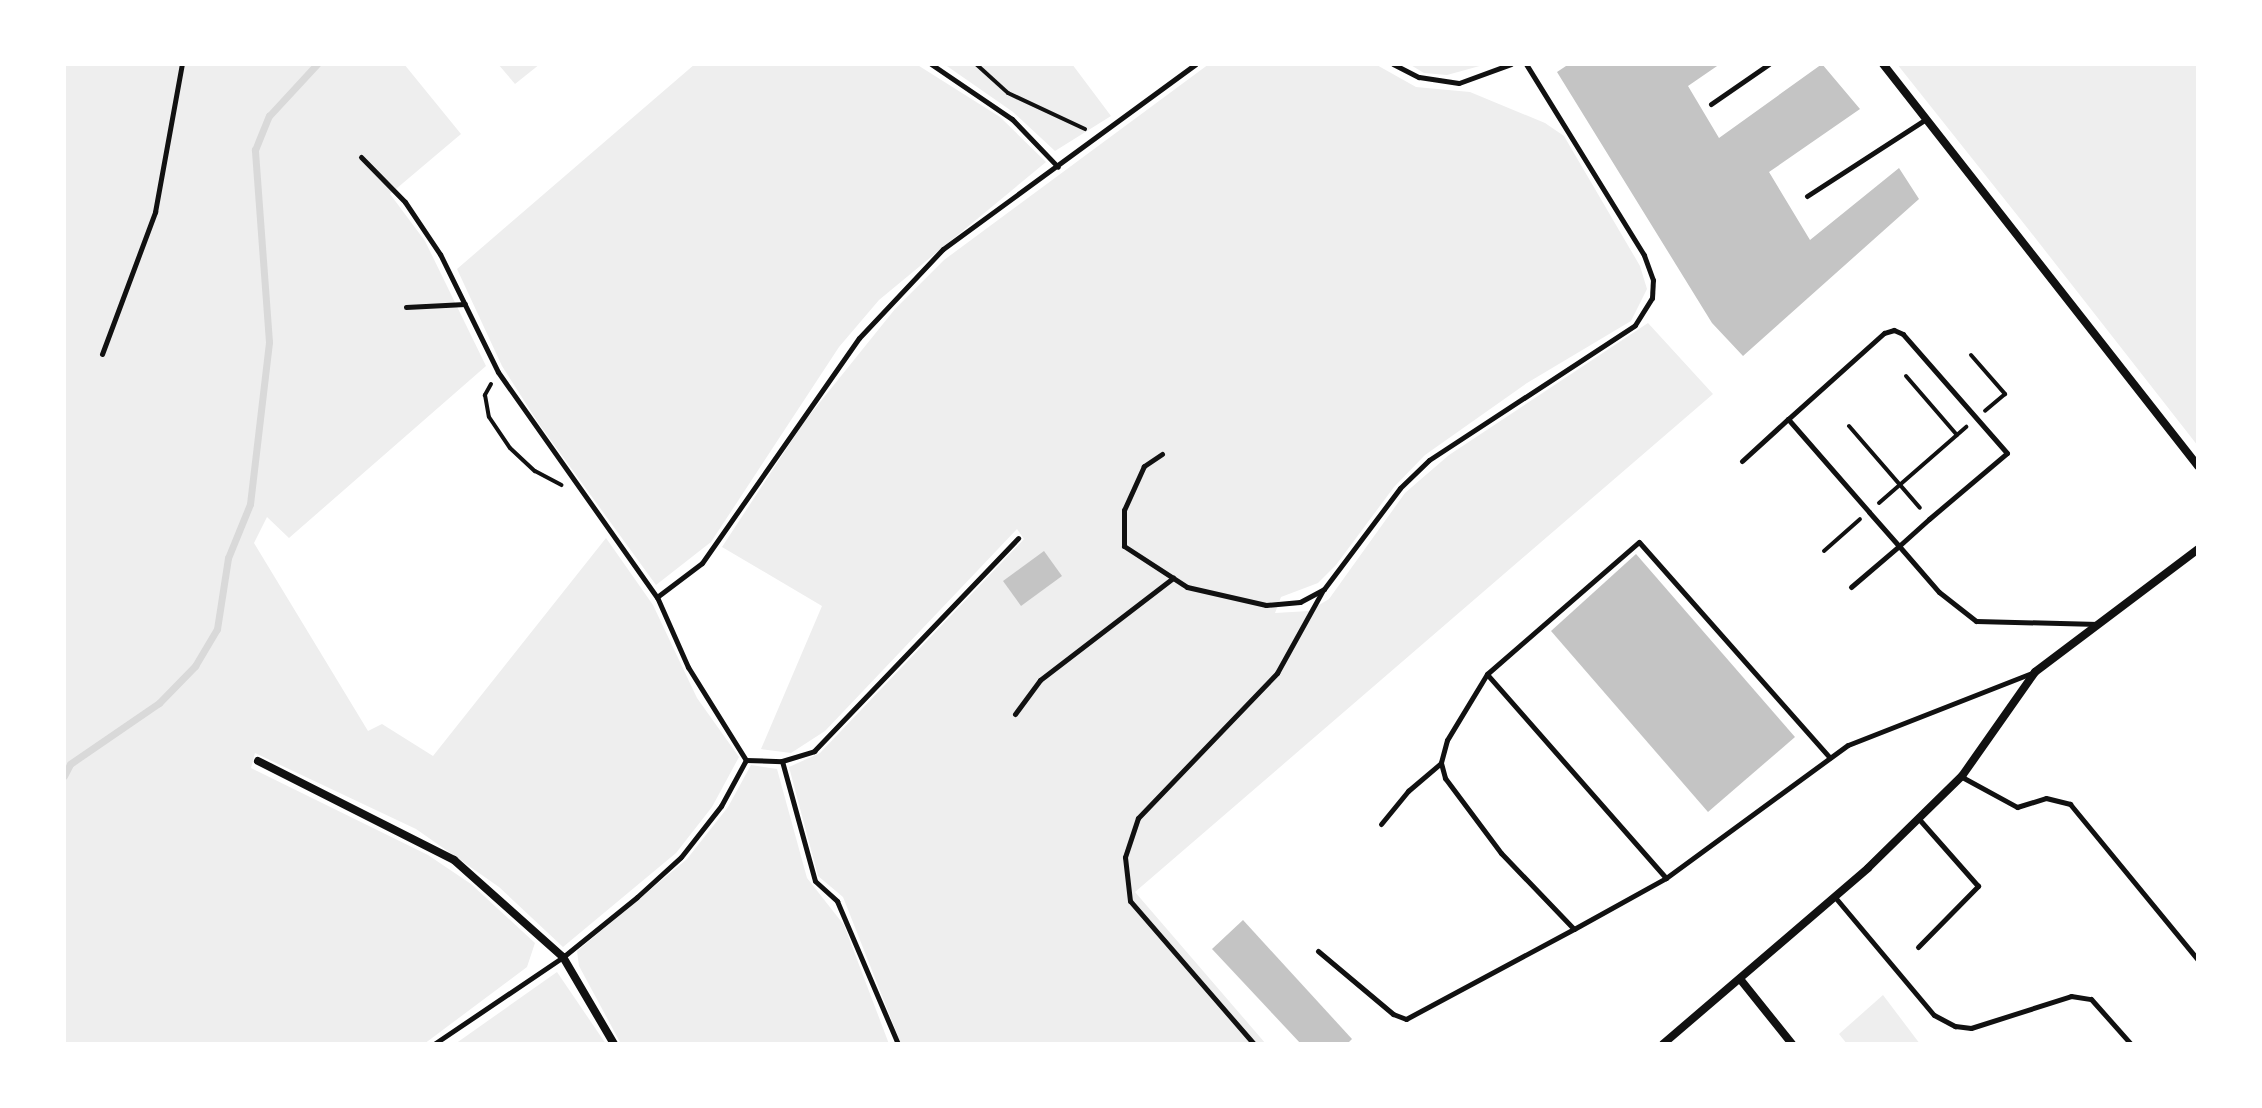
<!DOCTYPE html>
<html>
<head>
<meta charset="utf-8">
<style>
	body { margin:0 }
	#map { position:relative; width:2262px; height:1108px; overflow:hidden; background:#fff; font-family:"Sofia Sans Condensed",sans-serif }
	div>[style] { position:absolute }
	.green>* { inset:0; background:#eee }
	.stream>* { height:7px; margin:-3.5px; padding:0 3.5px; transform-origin:3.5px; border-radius:3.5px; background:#d9d9d9 }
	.building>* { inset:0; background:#c4c4c4 }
	.path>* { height:4px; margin:-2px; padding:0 2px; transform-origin:2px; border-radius:2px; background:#111 }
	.service>* { height:5px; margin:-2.5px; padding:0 2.5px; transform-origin:2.5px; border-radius:2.5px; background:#111 }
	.minor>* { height:8px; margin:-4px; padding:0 4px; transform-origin:4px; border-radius:4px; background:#111 }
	span { translate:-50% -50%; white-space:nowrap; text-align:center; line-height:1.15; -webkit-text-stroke:6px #fff; paint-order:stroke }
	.frame { position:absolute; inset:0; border:66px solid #fff; pointer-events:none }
</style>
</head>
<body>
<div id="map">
	<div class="green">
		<i style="clip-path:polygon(64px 64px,404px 64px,461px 134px,390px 194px,425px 241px,486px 366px,289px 538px,267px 517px,254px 543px,368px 731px,382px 724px,433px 756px,606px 538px,653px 605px,697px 698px,739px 757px,712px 807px,676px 853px,563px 947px,499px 887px,416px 829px,255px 753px,251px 768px,428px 855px,471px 884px,535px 943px,527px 967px,424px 1044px,64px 1044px)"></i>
		<i style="clip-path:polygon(498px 64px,540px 64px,515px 84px)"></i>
		<i style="clip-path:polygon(695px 64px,916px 64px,1000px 117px,1046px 162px,879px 300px,839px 347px,711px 542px,656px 585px,539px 424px,502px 366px,457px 269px)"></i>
		<i style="clip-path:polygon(944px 64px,1072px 64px,1111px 116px,1055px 151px,1013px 112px)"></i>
		<i style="clip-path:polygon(1209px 64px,1375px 64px,1416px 87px,1470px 92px,1545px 123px,1564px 136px,1640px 266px,1647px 289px,1631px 321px,1527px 383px,1425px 455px,1394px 487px,1336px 565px,1318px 583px,1281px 597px,1275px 613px,1309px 611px,1329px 599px,1405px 493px,1449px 455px,1648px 323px,1713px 394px,1135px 892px,1266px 1044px,901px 1044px,843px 897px,818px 876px,789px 767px,820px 753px,1024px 539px,1017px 529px,825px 731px,791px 753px,761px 749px,822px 606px,722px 547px,804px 422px,895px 309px,944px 260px)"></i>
		<i style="clip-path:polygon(1409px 64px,1487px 64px,1447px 75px,1424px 73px)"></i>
		<i style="clip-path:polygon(1897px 64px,2198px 64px,2198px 446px,2029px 230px)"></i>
		<i style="clip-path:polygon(751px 765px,777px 769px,807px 878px,844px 925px,889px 1044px,621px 1044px,579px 966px,577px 951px,687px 859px,728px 807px)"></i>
		<i style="clip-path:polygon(557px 972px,606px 1044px,455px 1044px)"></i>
		<i style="clip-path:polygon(1883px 995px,1920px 1044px,1847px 1044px,1839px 1034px)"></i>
	</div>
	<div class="stream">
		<i style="left:64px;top:776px;width:13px;rotate:-63deg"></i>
		<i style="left:70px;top:764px;width:108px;rotate:-34.4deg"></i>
		<i style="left:159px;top:703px;width:52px;rotate:-45.8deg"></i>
		<i style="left:195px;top:666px;width:43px;rotate:-59.3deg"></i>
		<i style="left:217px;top:629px;width:72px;rotate:-81.2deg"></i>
		<i style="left:228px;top:558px;width:58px;rotate:-67.8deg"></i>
		<i style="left:250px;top:504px;width:163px;rotate:-83.3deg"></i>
		<i style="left:269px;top:342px;width:193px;rotate:-94.2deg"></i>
		<i style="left:255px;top:150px;width:37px;rotate:-68deg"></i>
		<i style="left:269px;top:116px;width:71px;rotate:-47.3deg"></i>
	</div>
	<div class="building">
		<i style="clip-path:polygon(1569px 64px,1720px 64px,1688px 86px,1719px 138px,1822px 64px,1860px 109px,1769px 172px,1810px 240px,1899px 168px,1919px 199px,1743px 356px,1712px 323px,1557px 72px)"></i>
		<i style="clip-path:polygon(1044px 551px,1062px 576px,1021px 606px,1003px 581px)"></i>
		<i style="clip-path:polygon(1636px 554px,1795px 737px,1708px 812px,1551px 631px)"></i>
		<i style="clip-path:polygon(1243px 920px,1352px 1039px,1347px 1044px,1301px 1044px,1212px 949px)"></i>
	</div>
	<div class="path">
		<i style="left:976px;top:64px;width:43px;rotate:42.2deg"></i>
		<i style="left:1008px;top:93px;width:85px;rotate:25.1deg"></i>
		<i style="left:1971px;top:355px;width:52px;rotate:48.9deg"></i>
		<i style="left:2005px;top:394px;width:26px;rotate:140deg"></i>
		<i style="left:1906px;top:376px;width:78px;rotate:49.2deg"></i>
		<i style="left:491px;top:384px;width:13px;rotate:119deg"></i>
		<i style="left:485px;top:395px;width:22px;rotate:80deg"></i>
		<i style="left:489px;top:417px;width:37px;rotate:56deg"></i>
		<i style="left:510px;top:448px;width:34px;rotate:43deg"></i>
		<i style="left:535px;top:471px;width:30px;rotate:28deg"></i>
		<i style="left:1849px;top:426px;width:108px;rotate:49.1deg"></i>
		<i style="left:1879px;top:503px;width:116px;rotate:-41.1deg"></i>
		<i style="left:1824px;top:551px;width:48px;rotate:-41.6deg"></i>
	</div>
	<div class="service">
		<i style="left:931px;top:64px;width:98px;rotate:34.2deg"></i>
		<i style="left:1012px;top:119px;width:66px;rotate:46.2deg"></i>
		<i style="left:1393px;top:64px;width:29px;rotate:27deg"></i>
		<i style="left:1419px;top:77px;width:40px;rotate:8.5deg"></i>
		<i style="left:1459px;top:83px;width:55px;rotate:-20.1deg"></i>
		<i style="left:1711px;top:104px;width:70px;rotate:-34.6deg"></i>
		<i style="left:361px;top:157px;width:63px;rotate:45.6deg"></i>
		<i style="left:405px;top:202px;width:63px;rotate:56.1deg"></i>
		<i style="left:440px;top:254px;width:131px;rotate:63.8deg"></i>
		<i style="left:498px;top:372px;width:276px;rotate:54.8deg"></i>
		<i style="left:657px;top:597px;width:77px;rotate:66.1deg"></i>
		<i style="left:688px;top:667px;width:110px;rotate:58.1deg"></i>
		<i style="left:1807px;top:196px;width:142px;rotate:-32.9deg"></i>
		<i style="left:406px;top:307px;width:59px;rotate:-2.9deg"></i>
		<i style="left:102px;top:354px;width:152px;rotate:-69.5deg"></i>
		<i style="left:155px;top:212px;width:150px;rotate:-79.7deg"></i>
		<i style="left:1162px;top:454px;width:22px;rotate:146deg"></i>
		<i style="left:1144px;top:466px;width:48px;rotate:114.4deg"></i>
		<i style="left:1124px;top:510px;width:36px;rotate:90deg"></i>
		<i style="left:1124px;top:546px;width:75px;rotate:33.1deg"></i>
		<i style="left:1187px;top:587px;width:81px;rotate:12.8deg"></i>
		<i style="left:1266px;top:605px;width:34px;rotate:-5deg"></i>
		<i style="left:1300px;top:602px;width:27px;rotate:-28deg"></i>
		<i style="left:1324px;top:589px;width:126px;rotate:-53deg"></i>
		<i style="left:1400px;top:488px;width:40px;rotate:-44deg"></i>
		<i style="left:1429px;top:460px;width:246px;rotate:-33.2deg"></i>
		<i style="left:1635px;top:325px;width:32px;rotate:-58deg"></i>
		<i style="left:1652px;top:298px;width:18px;rotate:-87deg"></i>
		<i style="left:1653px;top:280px;width:27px;rotate:-110deg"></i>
		<i style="left:1644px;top:255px;width:225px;rotate:-121.7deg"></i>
		<i style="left:1742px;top:461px;width:62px;rotate:-42.4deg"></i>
		<i style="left:1851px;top:587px;width:63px;rotate:-40.5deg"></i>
		<i style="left:1899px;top:546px;width:40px;rotate:-42deg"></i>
		<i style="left:1929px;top:519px;width:102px;rotate:-40.2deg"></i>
		<i style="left:2007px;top:453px;width:158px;rotate:-131.2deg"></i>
		<i style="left:1903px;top:334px;width:10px;rotate:-156deg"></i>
		<i style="left:1894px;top:330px;width:10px;rotate:163deg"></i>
		<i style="left:1884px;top:333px;width:129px;rotate:138.1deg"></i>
		<i style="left:1788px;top:419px;width:123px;rotate:48.9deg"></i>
		<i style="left:1869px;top:512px;width:45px;rotate:48.6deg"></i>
		<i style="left:1899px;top:546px;width:61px;rotate:49deg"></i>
		<i style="left:1939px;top:592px;width:47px;rotate:38.1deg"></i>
		<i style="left:1976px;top:621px;width:122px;rotate:1.4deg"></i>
		<i style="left:657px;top:597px;width:56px;rotate:-37.1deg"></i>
		<i style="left:702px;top:563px;width:274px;rotate:-55.1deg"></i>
		<i style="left:859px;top:338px;width:122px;rotate:-46.7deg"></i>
		<i style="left:943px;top:249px;width:313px;rotate:-36.2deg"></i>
		<i style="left:1487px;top:674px;width:201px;rotate:-41deg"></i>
		<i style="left:1639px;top:542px;width:288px;rotate:48.5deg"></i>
		<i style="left:1015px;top:714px;width:42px;rotate:-53.7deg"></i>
		<i style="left:1040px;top:680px;width:168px;rotate:-37.5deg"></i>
		<i style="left:746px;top:760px;width:36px;rotate:2deg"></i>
		<i style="left:782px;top:761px;width:34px;rotate:-17deg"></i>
		<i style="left:814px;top:751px;width:295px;rotate:-46.2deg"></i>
		<i style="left:782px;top:761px;width:124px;rotate:74.6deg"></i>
		<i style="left:815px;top:881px;width:30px;rotate:42deg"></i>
		<i style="left:837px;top:901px;width:155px;rotate:66.9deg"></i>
		<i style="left:1962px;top:777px;width:63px;rotate:28.6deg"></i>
		<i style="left:2017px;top:807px;width:30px;rotate:-17deg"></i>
		<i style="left:2046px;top:798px;width:25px;rotate:14deg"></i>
		<i style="left:2070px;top:804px;width:202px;rotate:50.6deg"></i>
		<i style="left:1381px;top:824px;width:43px;rotate:-50.7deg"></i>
		<i style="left:1408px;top:791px;width:43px;rotate:-40.3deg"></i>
		<i style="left:1666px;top:878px;width:271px;rotate:-131.3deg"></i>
		<i style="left:1487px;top:674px;width:77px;rotate:121.2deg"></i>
		<i style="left:1447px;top:740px;width:24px;rotate:105deg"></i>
		<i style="left:1441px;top:763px;width:16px;rotate:75deg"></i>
		<i style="left:1445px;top:778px;width:94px;rotate:53.3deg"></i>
		<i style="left:1501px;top:853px;width:105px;rotate:46.2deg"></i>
		<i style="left:1574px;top:929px;width:105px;rotate:-29deg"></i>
		<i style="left:1666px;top:878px;width:225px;rotate:-36.2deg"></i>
		<i style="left:1848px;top:745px;width:198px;rotate:-21.4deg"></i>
		<i style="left:1834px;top:896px;width:155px;rotate:50deg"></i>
		<i style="left:1934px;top:1015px;width:24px;rotate:28deg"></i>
		<i style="left:1955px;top:1026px;width:16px;rotate:7deg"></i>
		<i style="left:1971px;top:1028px;width:105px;rotate:-17.7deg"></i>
		<i style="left:2071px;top:996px;width:20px;rotate:9deg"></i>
		<i style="left:2091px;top:999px;width:60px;rotate:48.4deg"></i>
		<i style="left:1918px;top:947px;width:86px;rotate:-45.5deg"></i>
		<i style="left:1978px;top:886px;width:91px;rotate:-131.4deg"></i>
		<i style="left:1318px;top:951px;width:98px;rotate:40deg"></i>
		<i style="left:1393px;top:1014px;width:14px;rotate:21deg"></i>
		<i style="left:1406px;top:1019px;width:191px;rotate:-28.2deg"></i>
		<i style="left:434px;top:1044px;width:156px;rotate:-34deg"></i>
		<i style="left:563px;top:957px;width:95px;rotate:-39deg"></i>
		<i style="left:637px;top:897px;width:59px;rotate:-42.3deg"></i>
		<i style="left:681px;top:857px;width:65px;rotate:-51.9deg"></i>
		<i style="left:721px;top:806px;width:52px;rotate:-61.5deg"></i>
		<i style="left:1254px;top:1044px;width:189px;rotate:-130.9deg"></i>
		<i style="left:1130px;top:901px;width:44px;rotate:-96.5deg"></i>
		<i style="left:1125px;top:857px;width:41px;rotate:-71.6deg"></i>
		<i style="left:1138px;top:818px;width:201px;rotate:-46.2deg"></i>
		<i style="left:1277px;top:673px;width:95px;rotate:-61deg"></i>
	</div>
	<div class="minor">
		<i style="left:1883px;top:64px;width:511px;rotate:51.92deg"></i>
		<i style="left:258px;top:761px;width:220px;rotate:26.8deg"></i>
		<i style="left:454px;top:860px;width:146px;rotate:41.7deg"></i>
		<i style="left:563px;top:957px;width:101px;rotate:59.6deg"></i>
		<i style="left:1740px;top:979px;width:83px;rotate:51.3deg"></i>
		<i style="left:1663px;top:1044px;width:270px;rotate:-40.6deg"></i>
		<i style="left:1868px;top:868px;width:132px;rotate:-44.4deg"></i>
		<i style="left:1962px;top:776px;width:127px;rotate:-54.9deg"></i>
		<i style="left:2035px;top:672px;width:204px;rotate:-37deg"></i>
	</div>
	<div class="frame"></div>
</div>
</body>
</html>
